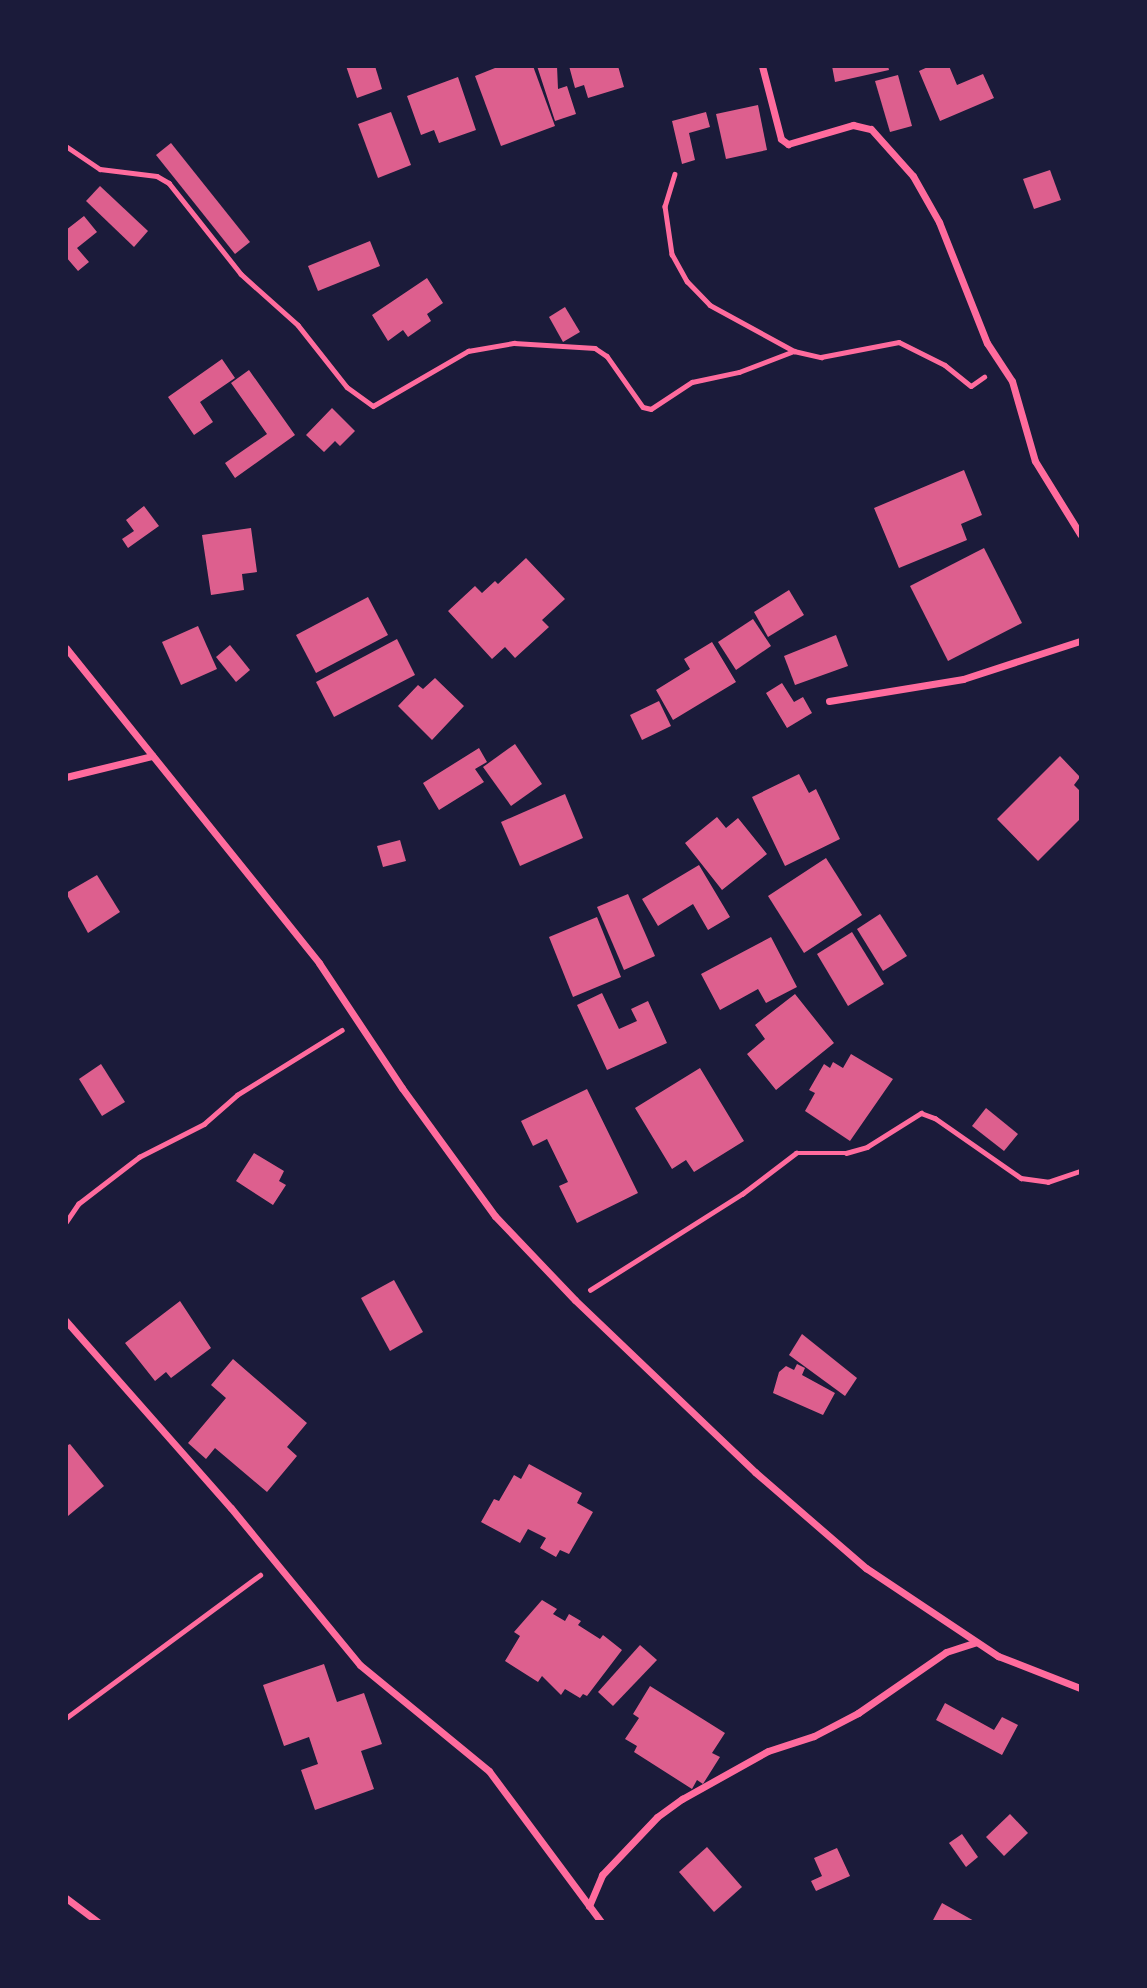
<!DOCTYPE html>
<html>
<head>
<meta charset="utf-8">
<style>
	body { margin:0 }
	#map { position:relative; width:1147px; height:1988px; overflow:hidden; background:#1b1b3a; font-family:"IBM Plex Sans",sans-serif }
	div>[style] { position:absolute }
	.building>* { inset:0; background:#dd5f8e }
	.path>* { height:4.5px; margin:-2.25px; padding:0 2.25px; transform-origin:2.25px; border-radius:2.25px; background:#ff6b9d }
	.minor>* { height:7px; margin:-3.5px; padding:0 3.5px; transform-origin:3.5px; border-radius:3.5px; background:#ff6b9d }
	span { translate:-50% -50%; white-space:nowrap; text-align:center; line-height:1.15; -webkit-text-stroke:7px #1b1b3a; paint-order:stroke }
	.frame { position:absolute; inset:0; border:68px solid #1b1b3a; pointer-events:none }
</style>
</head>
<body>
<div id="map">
	<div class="building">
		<i style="clip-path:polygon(346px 66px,375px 66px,382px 89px,357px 98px)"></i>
		<i style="clip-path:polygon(500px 66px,533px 66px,555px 126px,501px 146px,475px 76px)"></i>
		<i style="clip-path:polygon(537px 66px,557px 66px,558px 89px,567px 86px,576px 114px,555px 121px)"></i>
		<i style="clip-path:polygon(569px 66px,618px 66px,624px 87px,588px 98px,584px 85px,575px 88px)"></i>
		<i style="clip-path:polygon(832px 66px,888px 66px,889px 70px,835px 82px)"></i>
		<i style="clip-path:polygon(930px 66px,949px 66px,957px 85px,983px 74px,994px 98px,940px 121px,919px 71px)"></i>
		<i style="clip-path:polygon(898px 75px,912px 126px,890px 132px,875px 81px)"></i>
		<i style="clip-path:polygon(458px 77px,476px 130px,439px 143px,434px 130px,421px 135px,407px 96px)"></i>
		<i style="clip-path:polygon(758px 105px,767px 150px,726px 159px,716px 114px)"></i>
		<i style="clip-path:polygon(391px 112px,411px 165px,378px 178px,358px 124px)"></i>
		<i style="clip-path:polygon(706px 112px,710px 127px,689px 133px,695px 160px,682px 164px,672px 121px)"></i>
		<i style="clip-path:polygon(171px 143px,250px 242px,235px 254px,156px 155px)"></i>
		<i style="clip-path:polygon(1050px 170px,1061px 200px,1034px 209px,1023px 179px)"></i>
		<i style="clip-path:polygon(100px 186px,148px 231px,134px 247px,86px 201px)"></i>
		<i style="clip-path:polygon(84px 216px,97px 232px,77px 248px,89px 262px,78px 271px,66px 257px,66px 230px)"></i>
		<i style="clip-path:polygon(370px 241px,380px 266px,318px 291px,308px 266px)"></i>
		<i style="clip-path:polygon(427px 278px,443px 303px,427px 314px,431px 321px,408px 337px,403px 330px,388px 341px,372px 315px)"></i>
		<i style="clip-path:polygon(565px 307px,580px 332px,563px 342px,549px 317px)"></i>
		<i style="clip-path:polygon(222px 359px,235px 378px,200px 402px,213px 422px,194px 435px,168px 397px)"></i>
		<i style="clip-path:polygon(249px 370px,295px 435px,235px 478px,225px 463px,267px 434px,231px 383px)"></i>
		<i style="clip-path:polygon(332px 408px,355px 431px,340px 446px,335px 441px,324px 452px,306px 435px)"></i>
		<i style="clip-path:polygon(964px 470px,982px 515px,961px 524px,967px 540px,899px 568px,874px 508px)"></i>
		<i style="clip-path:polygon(144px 506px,159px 526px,128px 548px,122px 539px,134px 531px,126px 520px)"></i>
		<i style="clip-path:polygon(251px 528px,257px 572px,242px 574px,244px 590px,211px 595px,202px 535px)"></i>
		<i style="clip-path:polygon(984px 548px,1022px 623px,948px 661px,910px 586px)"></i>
		<i style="clip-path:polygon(526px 558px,565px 599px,542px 620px,549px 627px,515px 658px,505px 647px,492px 659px,448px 611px,475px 586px,482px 593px,495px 581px,498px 584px)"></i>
		<i style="clip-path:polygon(789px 590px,804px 615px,768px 637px,754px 612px)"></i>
		<i style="clip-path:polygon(368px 597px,388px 635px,316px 673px,296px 635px)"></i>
		<i style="clip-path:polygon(753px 619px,771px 646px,736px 670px,718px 642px)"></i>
		<i style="clip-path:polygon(198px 626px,217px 669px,181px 685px,162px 642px)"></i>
		<i style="clip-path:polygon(836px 635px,848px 666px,795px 685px,784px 656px)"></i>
		<i style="clip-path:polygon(397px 639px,415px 675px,334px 717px,316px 682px)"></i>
		<i style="clip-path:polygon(712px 642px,736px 682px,673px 720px,656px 690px,690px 669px,684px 659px)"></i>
		<i style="clip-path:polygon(230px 645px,250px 670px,236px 682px,216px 657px)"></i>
		<i style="clip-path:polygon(435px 678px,464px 706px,432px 740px,398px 706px,418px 685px,423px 689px)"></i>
		<i style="clip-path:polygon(782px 683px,794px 702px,803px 697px,812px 713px,787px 728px,766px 693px)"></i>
		<i style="clip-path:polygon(659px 701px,671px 726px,642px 740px,630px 715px)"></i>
		<i style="clip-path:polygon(515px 744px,542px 784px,511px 806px,483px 767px)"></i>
		<i style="clip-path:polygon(479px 748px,487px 762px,475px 769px,484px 782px,439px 810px,423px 783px)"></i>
		<i style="clip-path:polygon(1060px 756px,1080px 777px,1074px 785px,1080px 791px,1080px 819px,1038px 861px,997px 819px)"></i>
		<i style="clip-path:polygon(799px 774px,809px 793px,816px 789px,840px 839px,785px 866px,752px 797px)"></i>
		<i style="clip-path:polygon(565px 794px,583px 838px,520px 866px,501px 822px)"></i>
		<i style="clip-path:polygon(717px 817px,726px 828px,738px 818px,767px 854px,722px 890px,685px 843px)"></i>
		<i style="clip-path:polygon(400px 840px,406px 861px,383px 867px,377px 846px)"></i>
		<i style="clip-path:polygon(826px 858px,862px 915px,804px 953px,768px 896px)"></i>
		<i style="clip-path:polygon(699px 865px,730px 917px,708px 930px,693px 904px,658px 926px,642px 899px)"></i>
		<i style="clip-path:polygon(97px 875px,120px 912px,88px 933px,66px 893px)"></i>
		<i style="clip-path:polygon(628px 894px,655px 956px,624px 970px,597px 907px)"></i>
		<i style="clip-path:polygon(880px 914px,907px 956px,883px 971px,857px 929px)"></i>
		<i style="clip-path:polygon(597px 917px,621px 977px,573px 997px,549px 937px)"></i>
		<i style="clip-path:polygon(852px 932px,884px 984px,848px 1006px,817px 954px)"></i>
		<i style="clip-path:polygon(771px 937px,797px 987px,766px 1003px,758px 989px,720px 1010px,701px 974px)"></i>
		<i style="clip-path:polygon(602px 993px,619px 1029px,637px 1021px,631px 1009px,648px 1001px,667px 1043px,607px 1070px,577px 1005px)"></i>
		<i style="clip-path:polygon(795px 994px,834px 1043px,776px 1090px,747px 1054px,765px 1039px,755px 1025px)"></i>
		<i style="clip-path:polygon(851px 1054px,893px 1079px,850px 1141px,805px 1111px,815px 1093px,809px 1090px,824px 1064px,830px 1068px,833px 1062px,843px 1068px)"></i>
		<i style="clip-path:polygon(101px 1064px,125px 1102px,102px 1116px,79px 1079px)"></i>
		<i style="clip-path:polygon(700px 1068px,744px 1141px,694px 1172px,686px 1160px,672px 1169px,635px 1108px)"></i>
		<i style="clip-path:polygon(587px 1089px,638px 1193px,577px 1223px,559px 1186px,568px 1182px,547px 1139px,533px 1146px,521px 1121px)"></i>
		<i style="clip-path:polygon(986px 1108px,1018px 1134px,1004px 1151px,972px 1126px)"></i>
		<i style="clip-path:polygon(254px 1153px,284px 1171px,279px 1181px,286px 1185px,273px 1205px,236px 1181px)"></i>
		<i style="clip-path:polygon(394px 1280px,423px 1332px,390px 1351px,361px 1298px)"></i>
		<i style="clip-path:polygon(180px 1301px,211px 1348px,171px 1378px,166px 1372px,155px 1381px,125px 1343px)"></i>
		<i style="clip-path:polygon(802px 1334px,857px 1378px,845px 1396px,789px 1355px)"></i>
		<i style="clip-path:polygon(233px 1359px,307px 1423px,287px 1447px,297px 1456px,267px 1492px,215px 1448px,206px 1459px,188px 1443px,226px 1398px,211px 1385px)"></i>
		<i style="clip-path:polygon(797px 1364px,805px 1368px,802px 1375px,835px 1393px,823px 1415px,773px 1393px,779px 1372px,786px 1366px,794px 1370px)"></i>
		<i style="clip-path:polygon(70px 1444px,104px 1486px,68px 1516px,66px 1446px)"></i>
		<i style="clip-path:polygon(529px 1464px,582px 1493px,577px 1503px,593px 1512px,569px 1554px,560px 1550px,556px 1557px,540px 1548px,546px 1538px,528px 1529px,520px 1543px,481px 1522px,494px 1499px,499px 1501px,514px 1475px,521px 1479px)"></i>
		<i style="clip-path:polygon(542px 1600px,557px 1609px,553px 1614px,565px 1621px,569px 1614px,581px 1621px,578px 1625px,600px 1639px,603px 1635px,622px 1650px,587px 1696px,583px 1694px,580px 1698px,565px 1689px,561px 1695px,542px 1676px,538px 1682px,505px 1661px,520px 1636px,514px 1632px)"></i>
		<i style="clip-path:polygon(640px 1645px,657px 1660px,613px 1706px,598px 1692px)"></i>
		<i style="clip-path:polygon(324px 1664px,337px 1702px,364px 1693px,382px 1744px,361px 1751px,374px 1789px,315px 1810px,301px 1770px,318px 1764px,309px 1737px,284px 1746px,263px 1685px)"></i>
		<i style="clip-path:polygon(650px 1686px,725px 1733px,712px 1753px,720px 1757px,703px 1784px,697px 1780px,692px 1789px,634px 1752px,637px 1746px,625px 1739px,639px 1718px,633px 1714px)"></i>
		<i style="clip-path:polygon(945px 1703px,994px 1730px,1002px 1717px,1018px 1725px,1002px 1755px,936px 1720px)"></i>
		<i style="clip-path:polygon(1010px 1814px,1028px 1833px,1004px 1856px,986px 1837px)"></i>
		<i style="clip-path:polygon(962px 1834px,978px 1857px,966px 1867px,949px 1843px)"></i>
		<i style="clip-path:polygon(707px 1847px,742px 1887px,714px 1912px,679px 1872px)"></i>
		<i style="clip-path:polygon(837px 1848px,850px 1876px,816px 1891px,811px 1881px,822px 1876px,814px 1858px)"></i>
		<i style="clip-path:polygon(942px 1903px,976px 1922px,932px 1922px)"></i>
	</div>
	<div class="path">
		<i style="left:66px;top:146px;width:41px;rotate:34.1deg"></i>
		<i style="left:100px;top:169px;width:57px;rotate:7deg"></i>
		<i style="left:157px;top:176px;width:14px;rotate:30deg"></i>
		<i style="left:169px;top:183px;width:116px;rotate:51.6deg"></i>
		<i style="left:241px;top:274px;width:76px;rotate:41.8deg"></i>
		<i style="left:298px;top:325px;width:79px;rotate:51.7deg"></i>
		<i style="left:347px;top:387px;width:32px;rotate:36deg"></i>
		<i style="left:373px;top:406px;width:110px;rotate:-30.1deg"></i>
		<i style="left:468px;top:351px;width:47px;rotate:-9.9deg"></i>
		<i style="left:514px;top:343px;width:81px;rotate:3.5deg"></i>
		<i style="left:595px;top:348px;width:14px;rotate:34deg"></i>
		<i style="left:607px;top:356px;width:62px;rotate:54.8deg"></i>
		<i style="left:643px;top:407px;width:8px;rotate:14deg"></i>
		<i style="left:651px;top:409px;width:49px;rotate:-33.4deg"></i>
		<i style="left:692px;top:382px;width:48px;rotate:-12deg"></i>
		<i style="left:739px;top:372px;width:59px;rotate:-20.9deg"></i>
		<i style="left:675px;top:174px;width:34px;rotate:107deg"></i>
		<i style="left:665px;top:206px;width:49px;rotate:81.7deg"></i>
		<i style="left:672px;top:254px;width:31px;rotate:61deg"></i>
		<i style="left:687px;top:281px;width:33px;rotate:46deg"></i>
		<i style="left:710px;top:305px;width:96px;rotate:28.7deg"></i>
		<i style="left:794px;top:351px;width:28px;rotate:13deg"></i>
		<i style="left:821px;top:357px;width:79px;rotate:-10.9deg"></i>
		<i style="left:899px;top:342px;width:51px;rotate:26.6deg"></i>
		<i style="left:945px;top:365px;width:33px;rotate:39deg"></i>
		<i style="left:971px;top:386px;width:16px;rotate:-35deg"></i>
		<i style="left:66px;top:1222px;width:22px;rotate:-56deg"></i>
		<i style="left:78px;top:1204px;width:77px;rotate:-37.6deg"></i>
		<i style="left:139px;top:1157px;width:73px;rotate:-26.9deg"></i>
		<i style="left:204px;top:1124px;width:44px;rotate:-41.3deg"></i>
		<i style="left:237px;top:1095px;width:123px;rotate:-31.8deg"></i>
		<i style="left:590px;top:1290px;width:180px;rotate:-32.3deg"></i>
		<i style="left:742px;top:1194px;width:68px;rotate:-37.2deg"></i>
		<i style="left:796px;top:1153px;width:50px"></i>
		<i style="left:846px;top:1153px;width:22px;rotate:-16deg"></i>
		<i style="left:867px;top:1147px;width:64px;rotate:-32.2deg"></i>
		<i style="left:921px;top:1113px;width:15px;rotate:20deg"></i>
		<i style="left:935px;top:1118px;width:105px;rotate:34.9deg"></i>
		<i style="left:1021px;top:1178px;width:27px;rotate:8deg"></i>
		<i style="left:1048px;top:1182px;width:34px;rotate:-19deg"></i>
		<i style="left:66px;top:1718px;width:241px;rotate:-36.4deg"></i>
	</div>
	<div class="minor">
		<i style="left:762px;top:66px;width:75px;rotate:75.4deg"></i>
		<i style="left:781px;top:139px;width:9px;rotate:36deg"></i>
		<i style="left:788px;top:144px;width:68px;rotate:-16.3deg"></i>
		<i style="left:853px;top:125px;width:18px;rotate:13deg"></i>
		<i style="left:871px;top:129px;width:63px;rotate:48.2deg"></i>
		<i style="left:913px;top:176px;width:53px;rotate:60.5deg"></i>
		<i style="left:939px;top:222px;width:130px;rotate:68.4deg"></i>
		<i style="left:987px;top:343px;width:45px;rotate:56.7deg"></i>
		<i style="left:1012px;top:381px;width:83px;rotate:74deg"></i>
		<i style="left:1035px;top:461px;width:86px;rotate:58.3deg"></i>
		<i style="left:66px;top:648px;width:404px;rotate:51.2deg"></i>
		<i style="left:319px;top:963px;width:150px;rotate:56.4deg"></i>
		<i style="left:402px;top:1088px;width:158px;rotate:54deg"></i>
		<i style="left:495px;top:1216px;width:116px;rotate:46.4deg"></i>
		<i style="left:575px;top:1300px;width:249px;rotate:43.7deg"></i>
		<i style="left:755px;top:1472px;width:147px;rotate:40.9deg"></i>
		<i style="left:866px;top:1568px;width:159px;rotate:33.7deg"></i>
		<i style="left:998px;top:1656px;width:88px;rotate:21.3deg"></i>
		<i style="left:829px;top:701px;width:136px;rotate:-9.3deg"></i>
		<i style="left:963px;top:679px;width:123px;rotate:-18deg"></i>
		<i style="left:66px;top:777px;width:89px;rotate:-13.7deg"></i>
		<i style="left:66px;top:1321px;width:249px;rotate:48.6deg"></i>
		<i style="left:231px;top:1508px;width:203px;rotate:50.6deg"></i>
		<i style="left:360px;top:1665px;width:167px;rotate:39.4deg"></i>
		<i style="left:489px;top:1771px;width:188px;rotate:53.4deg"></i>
		<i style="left:66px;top:1898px;width:40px;rotate:37deg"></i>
		<i style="left:589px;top:1906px;width:34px;rotate:-67deg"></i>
		<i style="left:602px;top:1875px;width:80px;rotate:-46.5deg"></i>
		<i style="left:657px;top:1817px;width:31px;rotate:-36deg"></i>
		<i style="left:682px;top:1799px;width:98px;rotate:-29.2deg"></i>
		<i style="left:768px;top:1751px;width:48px;rotate:-18.1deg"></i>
		<i style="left:814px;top:1736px;width:50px;rotate:-27.6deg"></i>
		<i style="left:858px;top:1713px;width:107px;rotate:-34.7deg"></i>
		<i style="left:946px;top:1652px;width:32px;rotate:-18deg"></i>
	</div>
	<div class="frame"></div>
</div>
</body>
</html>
